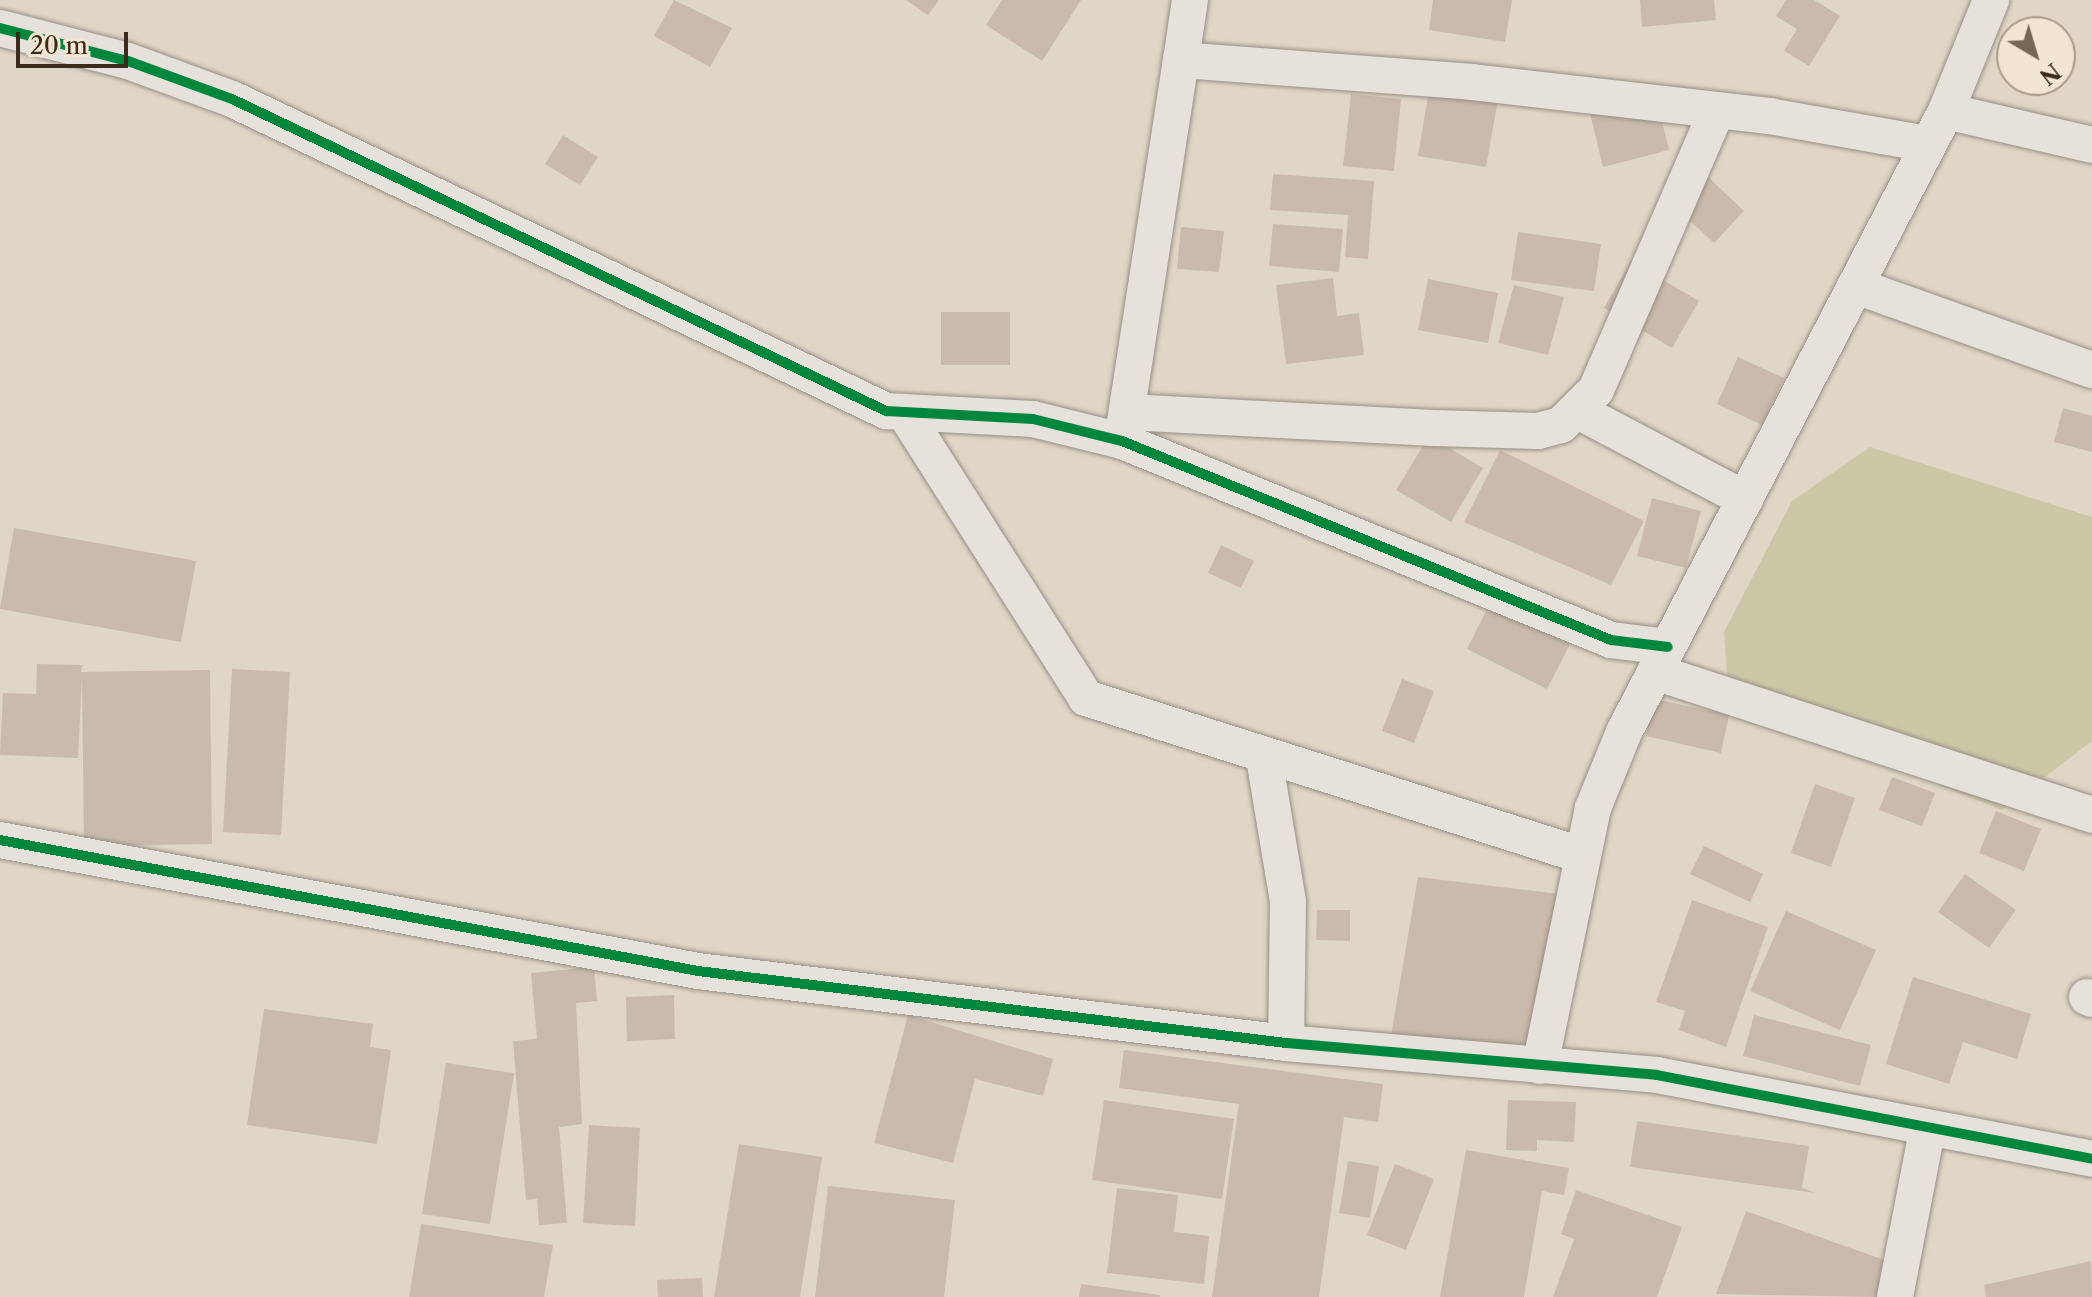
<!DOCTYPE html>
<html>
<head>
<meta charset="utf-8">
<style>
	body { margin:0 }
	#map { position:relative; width:2092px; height:1297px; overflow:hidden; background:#e0d6c6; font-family:"Libre Caslon Text",serif }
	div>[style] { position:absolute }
	.green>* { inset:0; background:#ccc8a7 }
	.building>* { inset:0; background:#cabaad }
	.roads { filter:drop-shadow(0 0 2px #978f84) drop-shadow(0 0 2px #978f84) }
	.minor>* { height:36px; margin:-18px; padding:0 18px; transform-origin:18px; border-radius:18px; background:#e6e1da }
	.cycleway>* { height:10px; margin:-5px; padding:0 5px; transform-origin:5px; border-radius:5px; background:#00873e }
	span { translate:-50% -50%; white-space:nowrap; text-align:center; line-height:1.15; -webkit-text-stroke:6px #f1e6d3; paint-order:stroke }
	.north { position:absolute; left:1996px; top:16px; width:80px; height:80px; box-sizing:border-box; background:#f1e6d3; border:2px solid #a89b89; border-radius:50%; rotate:142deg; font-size:22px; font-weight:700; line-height:32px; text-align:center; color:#3b2b1a }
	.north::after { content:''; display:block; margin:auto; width:28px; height:36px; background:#756756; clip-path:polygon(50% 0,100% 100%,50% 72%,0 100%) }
	.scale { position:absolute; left:16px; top:32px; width:112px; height:36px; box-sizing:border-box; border:4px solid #3b2b1a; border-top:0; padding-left:10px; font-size:24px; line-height:28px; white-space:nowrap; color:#3b2b1a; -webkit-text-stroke:6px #f1e6d3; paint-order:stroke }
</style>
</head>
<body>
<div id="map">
	<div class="green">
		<i style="clip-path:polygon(1870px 447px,2092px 517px,2092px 741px,2002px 810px,1729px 702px,1724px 632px,1792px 501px)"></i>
	</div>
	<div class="building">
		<i style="clip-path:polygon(674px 0,732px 28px,710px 67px,654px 36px)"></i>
		<i style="clip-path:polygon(906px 0,939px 0,928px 15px)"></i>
		<i style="clip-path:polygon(1002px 0,1081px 0,1042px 61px,986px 25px)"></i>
		<i style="clip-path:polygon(1433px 0,1512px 0,1505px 42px,1429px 30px)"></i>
		<i style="clip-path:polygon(1640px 0,1714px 0,1716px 20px,1642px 27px)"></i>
		<i style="clip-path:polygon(1786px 0,1814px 0,1840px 16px,1809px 66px,1784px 51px,1797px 29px,1776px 16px)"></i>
		<i style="clip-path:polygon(1430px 83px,1499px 94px,1486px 167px,1418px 156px)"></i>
		<i style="clip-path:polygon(1654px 88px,1669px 150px,1603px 167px,1588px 105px)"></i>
		<i style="clip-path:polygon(1351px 94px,1401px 99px,1394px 171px,1343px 166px)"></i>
		<i style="clip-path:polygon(563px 135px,598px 157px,580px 185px,545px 164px)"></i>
		<i style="clip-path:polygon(1273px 174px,1374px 181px,1368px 259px,1345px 257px,1348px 215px,1270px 210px)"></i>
		<i style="clip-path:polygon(1706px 175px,1744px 211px,1714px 243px,1676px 208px)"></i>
		<i style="clip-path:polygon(1273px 224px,1343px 229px,1339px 272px,1269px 266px)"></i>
		<i style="clip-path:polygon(1181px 227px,1224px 231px,1219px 272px,1177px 269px)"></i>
		<i style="clip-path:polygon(1518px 232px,1601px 244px,1594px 291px,1511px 280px)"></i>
		<i style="clip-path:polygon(1631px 261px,1699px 301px,1672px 348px,1604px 308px)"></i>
		<i style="clip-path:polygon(1333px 278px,1337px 316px,1359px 313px,1364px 355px,1286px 364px,1276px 285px)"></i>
		<i style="clip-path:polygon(1428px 279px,1498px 293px,1488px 343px,1418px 330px)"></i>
		<i style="clip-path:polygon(1514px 285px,1564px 297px,1548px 355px,1498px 343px)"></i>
		<i style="clip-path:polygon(941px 312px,1010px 312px,1010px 365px,941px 365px)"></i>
		<i style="clip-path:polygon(1738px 357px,1784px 378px,1762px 425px,1717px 404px)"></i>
		<i style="clip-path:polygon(2063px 408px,2092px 416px,2092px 452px,2054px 442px)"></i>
		<i style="clip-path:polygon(1429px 436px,1483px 468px,1451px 522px,1396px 490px)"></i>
		<i style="clip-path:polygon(1500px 450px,1644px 521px,1611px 585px,1464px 522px)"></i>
		<i style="clip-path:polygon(1652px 498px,1701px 511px,1686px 568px,1637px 556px)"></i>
		<i style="clip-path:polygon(14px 528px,196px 561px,181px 642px,0 609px)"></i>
		<i style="clip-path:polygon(1221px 545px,1254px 561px,1241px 588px,1208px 573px)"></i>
		<i style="clip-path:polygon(1502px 579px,1583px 619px,1547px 689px,1467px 649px)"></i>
		<i style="clip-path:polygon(37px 664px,82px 665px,81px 672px,210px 670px,212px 844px,84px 846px,82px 677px,78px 758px,0 755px,3px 693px,36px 694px)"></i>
		<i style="clip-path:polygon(232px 669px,290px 672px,281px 835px,223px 832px)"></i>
		<i style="clip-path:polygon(1402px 679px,1434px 691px,1414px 743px,1382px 731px)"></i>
		<i style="clip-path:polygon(1655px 699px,1729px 715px,1721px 753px,1646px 736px)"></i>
		<i style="clip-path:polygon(1892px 777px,1935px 793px,1922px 826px,1879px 810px)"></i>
		<i style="clip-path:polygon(1815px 784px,1855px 798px,1831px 867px,1791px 853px)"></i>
		<i style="clip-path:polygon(1996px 811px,2041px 829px,2024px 871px,1979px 853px)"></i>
		<i style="clip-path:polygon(1704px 846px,1763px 874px,1750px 902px,1690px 874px)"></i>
		<i style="clip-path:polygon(1965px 874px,2016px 910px,1989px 948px,1938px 912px)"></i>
		<i style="clip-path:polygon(1418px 877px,1560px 894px,1534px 1050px,1391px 1035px)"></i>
		<i style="clip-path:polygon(1692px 900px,1768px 927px,1726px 1047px,1679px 1030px,1685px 1011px,1656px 1002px)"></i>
		<i style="clip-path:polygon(1317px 910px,1350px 910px,1350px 941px,1316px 940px)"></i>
		<i style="clip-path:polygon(1786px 911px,1876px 950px,1840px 1030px,1750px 991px)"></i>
		<i style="clip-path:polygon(594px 967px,597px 1001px,576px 1003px,582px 1124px,559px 1127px,567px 1223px,539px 1225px,537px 1199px,526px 1200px,513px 1041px,537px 1039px,531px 973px)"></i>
		<i style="clip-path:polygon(1913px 977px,2031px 1014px,2017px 1059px,1963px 1042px,1949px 1084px,1886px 1064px)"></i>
		<i style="clip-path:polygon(674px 995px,675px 1039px,627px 1041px,626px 997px)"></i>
		<i style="clip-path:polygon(264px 1009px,373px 1024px,370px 1047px,391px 1050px,377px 1144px,247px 1125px)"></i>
		<i style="clip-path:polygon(908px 1015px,1053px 1059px,1043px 1096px,975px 1079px,953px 1163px,874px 1143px)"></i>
		<i style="clip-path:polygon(1754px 1015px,1871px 1045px,1860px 1086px,1743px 1056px)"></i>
		<i style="clip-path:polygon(1124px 1050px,1383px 1084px,1378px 1122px,1344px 1117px,1319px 1297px,1212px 1297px,1239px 1104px,1119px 1088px)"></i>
		<i style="clip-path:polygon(446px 1063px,514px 1073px,490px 1224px,422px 1214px)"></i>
		<i style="clip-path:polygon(1104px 1100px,1234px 1119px,1222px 1199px,1092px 1180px)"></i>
		<i style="clip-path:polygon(1508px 1100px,1576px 1102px,1574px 1142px,1537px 1140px,1537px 1151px,1506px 1150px)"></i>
		<i style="clip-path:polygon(1637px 1121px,1809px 1146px,1802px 1188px,1816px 1193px,1630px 1167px)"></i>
		<i style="clip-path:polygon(589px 1125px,640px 1128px,635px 1226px,583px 1223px)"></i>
		<i style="clip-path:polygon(739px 1144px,822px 1157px,800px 1297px,714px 1297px)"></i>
		<i style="clip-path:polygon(1466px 1150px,1569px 1168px,1564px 1195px,1542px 1191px,1524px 1297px,1440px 1297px)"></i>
		<i style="clip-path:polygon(1348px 1161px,1379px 1166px,1370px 1218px,1339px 1213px)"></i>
		<i style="clip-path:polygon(1395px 1164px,1434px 1179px,1406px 1250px,1367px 1235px)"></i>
		<i style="clip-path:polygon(828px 1186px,955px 1200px,944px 1297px,815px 1297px)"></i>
		<i style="clip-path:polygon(1117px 1188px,1178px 1195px,1174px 1232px,1209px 1236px,1204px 1284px,1107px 1273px)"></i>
		<i style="clip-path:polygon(1576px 1190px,1682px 1227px,1657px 1297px,1553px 1297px,1574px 1239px,1561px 1234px)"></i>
		<i style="clip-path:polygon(1746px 1211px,1890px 1262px,1877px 1297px,1716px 1294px)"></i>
		<i style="clip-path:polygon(421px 1224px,553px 1245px,544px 1297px,409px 1297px)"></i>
		<i style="clip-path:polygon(2091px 1261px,2092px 1297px,1986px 1297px,1984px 1285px)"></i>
		<i style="clip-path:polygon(702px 1278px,703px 1297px,658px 1297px,657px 1280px)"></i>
		<i style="clip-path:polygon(1081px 1284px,1160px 1295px,1160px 1297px,1079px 1297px)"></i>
	</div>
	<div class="roads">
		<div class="minor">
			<i style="left:0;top:28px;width:132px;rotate:14.5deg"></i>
			<i style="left:128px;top:61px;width:111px;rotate:20.1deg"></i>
			<i style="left:232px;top:99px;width:725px;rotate:25.5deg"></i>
			<i style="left:886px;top:411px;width:147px;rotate:3.1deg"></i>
			<i style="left:1033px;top:419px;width:92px;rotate:13.9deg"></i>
			<i style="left:1122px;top:441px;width:528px;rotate:22.14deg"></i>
			<i style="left:1611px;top:640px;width:57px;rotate:7deg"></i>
			<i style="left:1181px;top:60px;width:61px;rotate:-81.5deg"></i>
			<i style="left:1946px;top:111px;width:150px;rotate:13.1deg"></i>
			<i style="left:1856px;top:286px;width:251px;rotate:19.6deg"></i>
			<i style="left:904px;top:412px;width:339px;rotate:57.5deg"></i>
			<i style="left:1086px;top:698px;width:519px;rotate:17.6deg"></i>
			<i style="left:1127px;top:412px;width:307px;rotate:3deg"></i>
			<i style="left:1434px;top:428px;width:104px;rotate:1.7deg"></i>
			<i style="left:1538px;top:431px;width:24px;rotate:-15deg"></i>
			<i style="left:1561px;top:425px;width:49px;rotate:-45deg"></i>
			<i style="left:1596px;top:390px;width:302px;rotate:-66.6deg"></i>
			<i style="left:1580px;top:412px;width:187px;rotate:27.8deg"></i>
			<i style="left:1122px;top:441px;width:386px;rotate:-81.2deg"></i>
			<i style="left:1181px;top:60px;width:291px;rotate:4.3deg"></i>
			<i style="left:1471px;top:82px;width:300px;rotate:6.5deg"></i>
			<i style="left:1769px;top:116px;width:160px;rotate:10deg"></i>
			<i style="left:1655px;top:672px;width:460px;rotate:18.1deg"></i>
			<i style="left:1264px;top:758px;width:146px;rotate:80.5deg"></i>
			<i style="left:1288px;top:902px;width:141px;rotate:90.8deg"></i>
			<i style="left:0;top:840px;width:710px;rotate:10.63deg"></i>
			<i style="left:698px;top:971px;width:592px;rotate:6.98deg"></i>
			<i style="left:1286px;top:1043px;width:372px;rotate:4.9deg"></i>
			<i style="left:1657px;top:1075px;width:443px;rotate:10.9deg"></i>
			<i style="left:2087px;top:997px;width:5px;rotate:22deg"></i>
			<i style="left:1540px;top:1066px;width:263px;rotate:-78.4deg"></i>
			<i style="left:1593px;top:808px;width:82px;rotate:-67.8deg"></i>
			<i style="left:1624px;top:732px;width:700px;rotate:-62.59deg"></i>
			<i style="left:1946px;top:111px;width:120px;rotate:-67.9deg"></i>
			<i style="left:1895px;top:1297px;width:169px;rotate:-79.1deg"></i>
		</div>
	</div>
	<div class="cycleway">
		<i style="left:0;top:28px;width:132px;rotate:14.5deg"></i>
		<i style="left:128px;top:61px;width:111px;rotate:20.1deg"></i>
		<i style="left:232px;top:99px;width:725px;rotate:25.5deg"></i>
		<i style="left:886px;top:411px;width:147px;rotate:3.1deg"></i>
		<i style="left:1033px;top:419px;width:92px;rotate:13.9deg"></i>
		<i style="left:1122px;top:441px;width:528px;rotate:22.14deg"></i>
		<i style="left:1611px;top:640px;width:57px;rotate:7deg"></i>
		<i style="left:0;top:840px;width:710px;rotate:10.63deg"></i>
		<i style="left:698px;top:971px;width:592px;rotate:6.98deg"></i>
		<i style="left:1286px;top:1043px;width:372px;rotate:4.9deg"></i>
		<i style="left:1657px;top:1075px;width:443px;rotate:10.9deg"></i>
	</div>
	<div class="north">N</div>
	<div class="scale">20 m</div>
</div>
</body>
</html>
